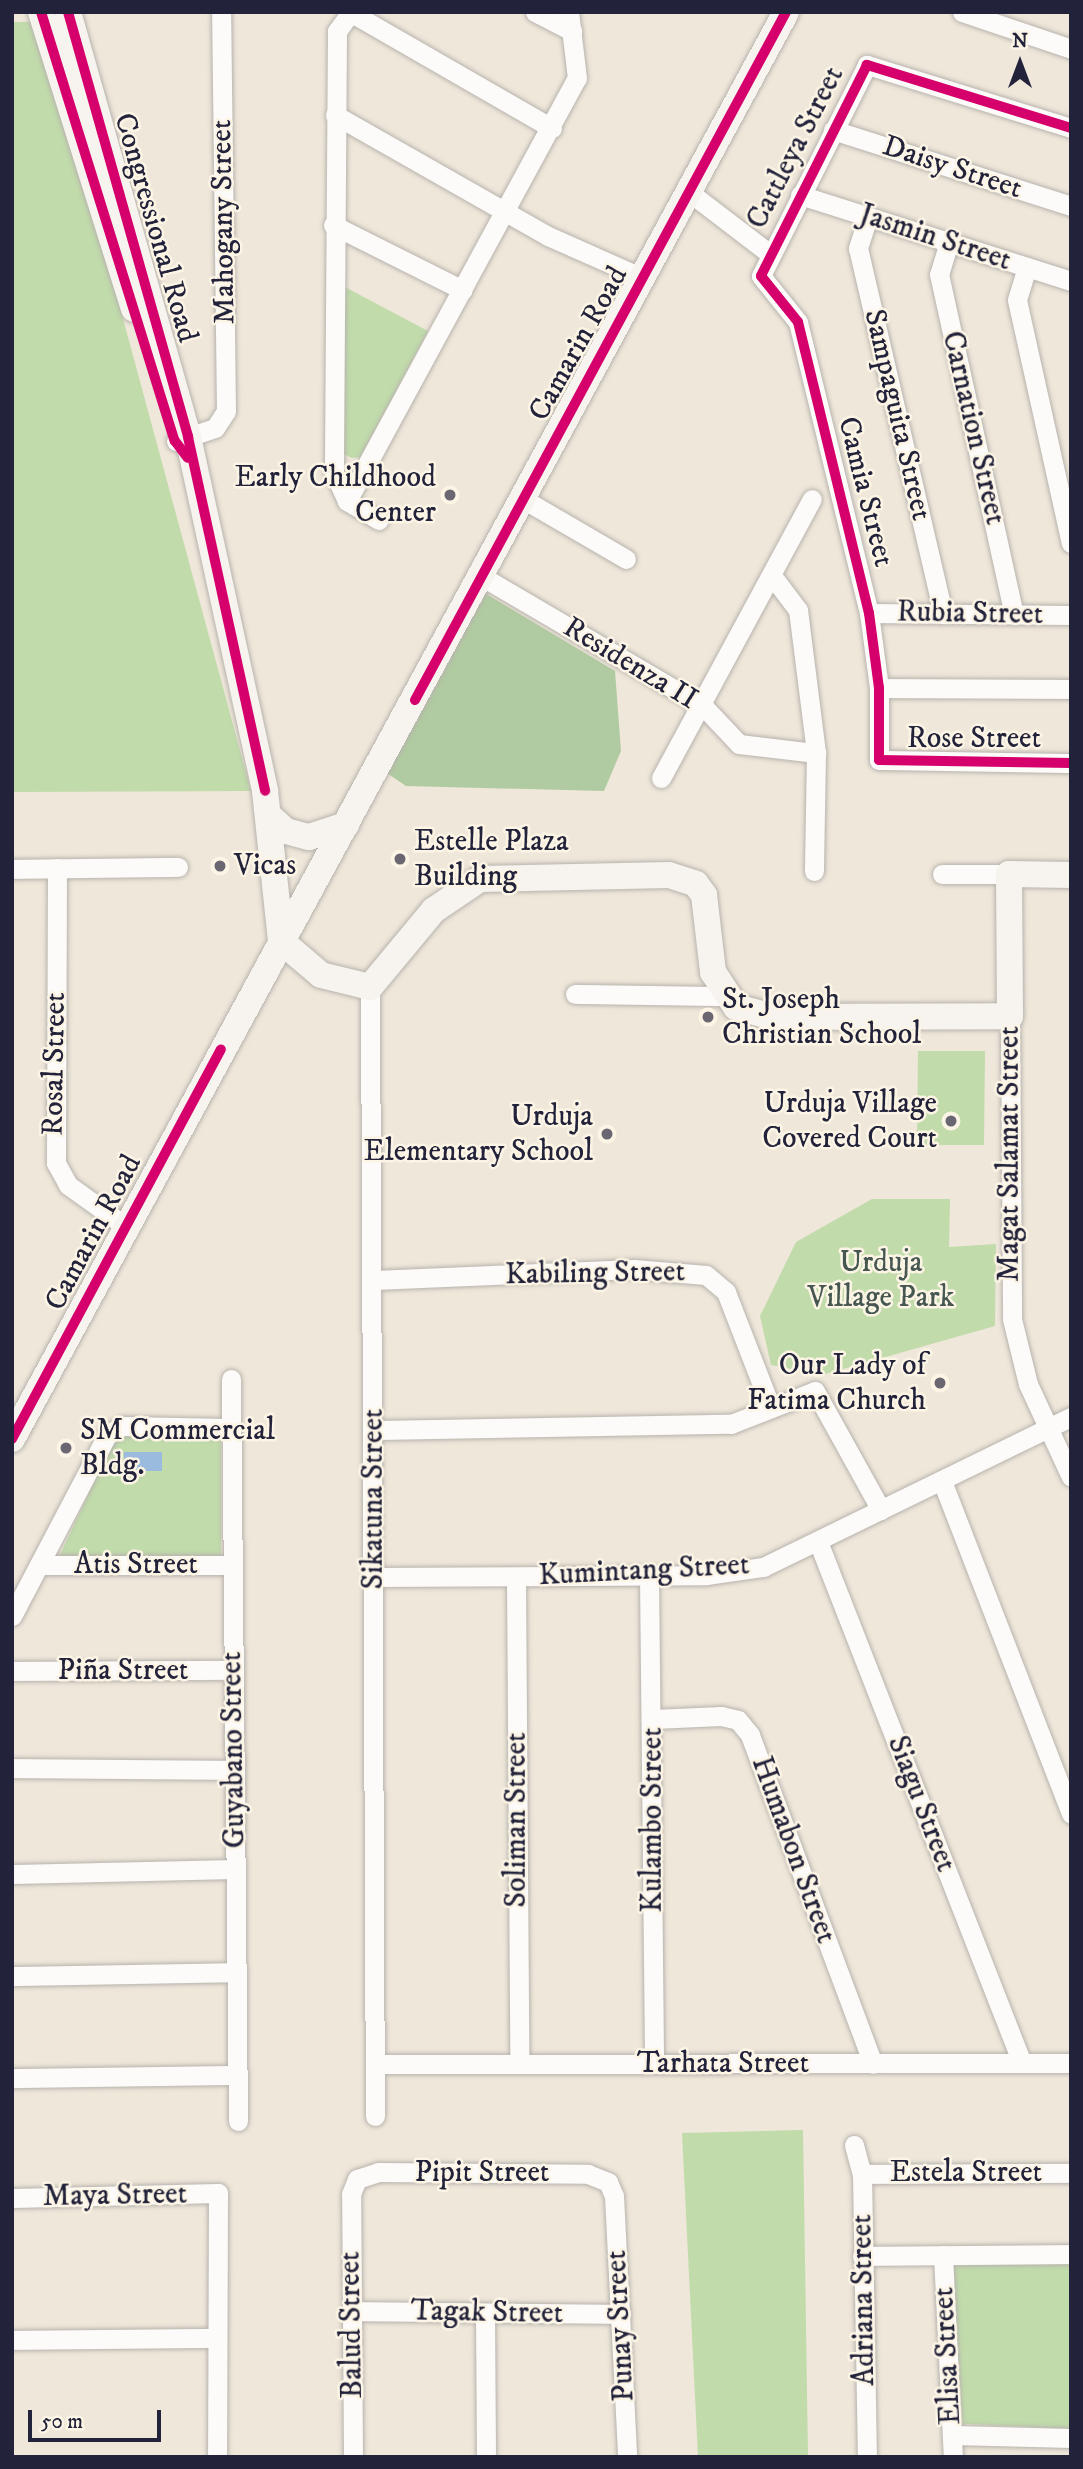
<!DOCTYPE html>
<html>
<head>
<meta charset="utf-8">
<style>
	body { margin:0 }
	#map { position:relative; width:1083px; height:2469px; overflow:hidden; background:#efe7da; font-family:"IM FELL DW Pica",serif }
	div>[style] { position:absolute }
	.green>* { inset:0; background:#c1dbab }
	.forest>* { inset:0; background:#b0cba1 }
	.water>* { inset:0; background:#9abade }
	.roads { filter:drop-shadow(0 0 2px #b7b3ad) drop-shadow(0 0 2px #b7b3ad) }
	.street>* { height:19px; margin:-9.5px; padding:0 9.5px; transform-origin:9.5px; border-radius:9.5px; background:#fdfbf9 }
	.secondary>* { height:26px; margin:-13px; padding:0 13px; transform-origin:13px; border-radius:13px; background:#f7f3ef }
	.cycleway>* { height:10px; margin:-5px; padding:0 5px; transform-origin:5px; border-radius:5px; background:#d6006c }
	.dots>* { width:19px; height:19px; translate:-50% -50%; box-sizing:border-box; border:4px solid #fcf5e5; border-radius:50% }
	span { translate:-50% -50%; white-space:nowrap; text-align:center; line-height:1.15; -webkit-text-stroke:5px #fcf5e5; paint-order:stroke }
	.street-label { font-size:30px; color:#22223b }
	.poi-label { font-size:30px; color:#22223b }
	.right { translate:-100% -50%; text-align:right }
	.left { translate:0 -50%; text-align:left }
	.park-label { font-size:30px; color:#465751 }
	.frame { position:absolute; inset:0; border:14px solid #22223b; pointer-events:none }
	.north { position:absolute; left:985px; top:28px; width:70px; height:70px; -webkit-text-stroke:5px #fcf5e5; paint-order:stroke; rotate:0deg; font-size:19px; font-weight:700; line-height:28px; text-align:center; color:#22223b }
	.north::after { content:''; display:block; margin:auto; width:24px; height:32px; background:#22223b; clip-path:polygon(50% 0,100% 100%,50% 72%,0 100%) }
	.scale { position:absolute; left:28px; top:2410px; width:133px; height:32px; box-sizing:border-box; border:4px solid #22223b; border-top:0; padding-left:9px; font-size:21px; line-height:24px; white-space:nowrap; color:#22223b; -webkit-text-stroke:5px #fcf5e5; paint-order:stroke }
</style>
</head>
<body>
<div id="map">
	<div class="green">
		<i style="clip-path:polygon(12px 22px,34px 22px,96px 219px,251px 791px,12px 792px)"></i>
		<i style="clip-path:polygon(343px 286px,428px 331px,361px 457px,352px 458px,342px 453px)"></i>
		<i style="clip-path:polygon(918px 1051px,985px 1051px,984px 1145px,917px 1145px)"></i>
		<i style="clip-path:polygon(872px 1199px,950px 1199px,949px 1247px,996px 1244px,995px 1326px,822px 1375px,771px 1365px,760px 1316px,796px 1242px)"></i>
		<i style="clip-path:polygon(116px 1435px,221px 1435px,221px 1556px,59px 1557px)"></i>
		<i style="clip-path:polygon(803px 2130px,808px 2457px,698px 2457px,682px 2133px)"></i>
		<i style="clip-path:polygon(938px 2253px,1071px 2256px,1071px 2429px,949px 2423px)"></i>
	</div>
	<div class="forest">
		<i style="clip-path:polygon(478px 589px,615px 671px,621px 751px,604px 791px,406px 786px,381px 769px)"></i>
	</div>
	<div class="water">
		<i style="clip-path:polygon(124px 1452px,162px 1452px,162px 1471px,124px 1471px)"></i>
	</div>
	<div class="roads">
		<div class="street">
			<i style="left:350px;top:12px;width:233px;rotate:29.9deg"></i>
			<i style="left:351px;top:12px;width:24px;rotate:126deg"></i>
			<i style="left:337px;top:31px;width:442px;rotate:90.4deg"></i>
			<i style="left:334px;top:473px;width:31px;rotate:65deg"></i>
			<i style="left:347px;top:501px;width:37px;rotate:31deg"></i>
			<i style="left:535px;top:12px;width:42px;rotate:27.2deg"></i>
			<i style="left:962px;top:12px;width:115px;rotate:18.7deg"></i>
			<i style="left:335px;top:115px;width:245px;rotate:29.6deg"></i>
			<i style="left:548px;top:236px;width:104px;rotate:23.9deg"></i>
			<i style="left:1071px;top:128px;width:214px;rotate:-162.8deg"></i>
			<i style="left:867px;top:65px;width:236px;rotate:116.7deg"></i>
			<i style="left:761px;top:276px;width:59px;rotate:51.2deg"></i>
			<i style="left:798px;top:322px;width:300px;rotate:76.3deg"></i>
			<i style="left:869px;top:613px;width:76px;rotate:82.4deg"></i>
			<i style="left:879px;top:688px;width:72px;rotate:90deg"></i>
			<i style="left:879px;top:760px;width:192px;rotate:0.9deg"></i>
			<i style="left:833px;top:130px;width:250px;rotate:17.7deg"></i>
			<i style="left:689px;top:192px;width:102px;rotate:37.4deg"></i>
			<i style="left:800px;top:195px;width:284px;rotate:17.6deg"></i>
			<i style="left:868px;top:217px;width:33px;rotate:108deg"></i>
			<i style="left:858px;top:248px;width:376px;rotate:76.9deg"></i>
			<i style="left:333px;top:225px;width:145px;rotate:26.6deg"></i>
			<i style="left:949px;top:242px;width:34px;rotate:107deg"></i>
			<i style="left:939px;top:274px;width:349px;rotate:77.6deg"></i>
			<i style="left:1027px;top:267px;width:34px;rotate:107deg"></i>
			<i style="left:1017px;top:300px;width:249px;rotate:77.5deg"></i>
			<i style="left:176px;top:441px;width:41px;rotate:-18.4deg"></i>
			<i style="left:215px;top:428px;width:20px;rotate:-57deg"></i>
			<i style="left:226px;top:411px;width:399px;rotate:-90.7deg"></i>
			<i style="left:523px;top:499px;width:119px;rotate:30.2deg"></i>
			<i style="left:347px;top:501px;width:481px;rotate:-61.5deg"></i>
			<i style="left:577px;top:78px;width:66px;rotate:-96.9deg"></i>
			<i style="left:481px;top:576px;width:259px;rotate:30.4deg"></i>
			<i style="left:704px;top:707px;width:51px;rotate:46.6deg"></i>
			<i style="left:739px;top:744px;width:78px;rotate:6.7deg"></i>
			<i style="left:773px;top:577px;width:41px;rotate:52.9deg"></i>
			<i style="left:798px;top:610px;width:144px;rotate:82.8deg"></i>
			<i style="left:816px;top:753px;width:118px;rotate:91deg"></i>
			<i style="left:869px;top:613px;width:202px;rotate:0.6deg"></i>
			<i style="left:879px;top:688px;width:192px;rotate:0.3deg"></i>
			<i style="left:661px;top:778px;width:317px;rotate:-61.6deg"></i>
			<i style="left:57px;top:868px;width:295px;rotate:90.2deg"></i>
			<i style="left:56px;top:1163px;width:25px;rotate:61deg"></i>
			<i style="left:68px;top:1185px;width:70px;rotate:35.7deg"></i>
			<i style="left:12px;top:869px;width:166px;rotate:-0.7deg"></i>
			<i style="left:942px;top:874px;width:67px"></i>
			<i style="left:370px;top:987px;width:1129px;rotate:89.75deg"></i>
			<i style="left:575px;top:994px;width:148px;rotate:0.8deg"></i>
			<i style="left:1010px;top:1016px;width:303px;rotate:89.6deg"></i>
			<i style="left:1012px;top:1319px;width:67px;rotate:76.2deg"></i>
			<i style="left:1028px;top:1384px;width:102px;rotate:65.2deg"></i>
			<i style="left:374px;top:1280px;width:260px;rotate:-2.4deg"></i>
			<i style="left:634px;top:1269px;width:72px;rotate:4.8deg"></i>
			<i style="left:706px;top:1275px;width:26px;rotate:40deg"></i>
			<i style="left:726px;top:1292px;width:124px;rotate:68.8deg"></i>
			<i style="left:231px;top:1379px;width:742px;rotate:89.46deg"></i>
			<i style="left:374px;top:1430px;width:357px;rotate:-1deg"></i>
			<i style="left:731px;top:1424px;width:90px;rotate:-21.4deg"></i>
			<i style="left:815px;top:1391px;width:136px;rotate:61deg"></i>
			<i style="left:942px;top:1481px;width:357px;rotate:68.8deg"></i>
			<i style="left:819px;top:1544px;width:557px;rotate:68.64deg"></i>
			<i style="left:40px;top:1565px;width:193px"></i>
			<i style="left:649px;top:1576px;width:488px;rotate:89.4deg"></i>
			<i style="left:374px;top:1577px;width:332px;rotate:-0.3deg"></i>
			<i style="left:706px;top:1575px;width:58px;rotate:-8deg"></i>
			<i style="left:763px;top:1567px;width:343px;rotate:-26deg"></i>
			<i style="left:516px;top:1577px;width:487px;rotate:89.6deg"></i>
			<i style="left:12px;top:1616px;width:204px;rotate:-62.3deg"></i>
			<i style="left:107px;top:1435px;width:17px;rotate:-31deg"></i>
			<i style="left:122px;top:1426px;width:109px;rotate:1.1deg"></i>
			<i style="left:12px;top:1671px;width:222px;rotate:-0.3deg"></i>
			<i style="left:653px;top:1719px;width:68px;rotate:-2.5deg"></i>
			<i style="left:721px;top:1716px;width:17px;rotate:13deg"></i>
			<i style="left:738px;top:1720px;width:19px;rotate:51deg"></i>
			<i style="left:750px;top:1735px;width:351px;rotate:69.5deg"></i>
			<i style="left:12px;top:1768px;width:223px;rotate:0.5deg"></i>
			<i style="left:12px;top:1874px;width:224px;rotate:-1.3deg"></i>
			<i style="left:12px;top:1976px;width:224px;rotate:-1deg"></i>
			<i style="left:375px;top:2064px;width:696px;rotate:-0.08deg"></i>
			<i style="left:12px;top:2078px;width:226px;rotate:-0.8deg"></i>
			<i style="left:854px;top:2145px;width:30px;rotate:75deg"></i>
			<i style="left:862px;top:2174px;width:283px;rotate:89deg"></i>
			<i style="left:862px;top:2174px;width:209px;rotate:-0.3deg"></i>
			<i style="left:12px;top:2198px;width:206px;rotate:-1.4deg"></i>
			<i style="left:218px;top:2193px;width:264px;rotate:90.2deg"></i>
			<i style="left:943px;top:2255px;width:202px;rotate:87.2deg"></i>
			<i style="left:862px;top:2256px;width:209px;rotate:-0.5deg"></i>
			<i style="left:352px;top:2311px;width:269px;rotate:0.6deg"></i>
			<i style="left:485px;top:2313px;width:144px;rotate:89.6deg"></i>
			<i style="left:12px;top:2340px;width:205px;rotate:-0.6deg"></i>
			<i style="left:953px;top:2435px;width:118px;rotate:1.5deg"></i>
			<i style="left:353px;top:2457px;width:263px;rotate:-90.4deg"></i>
			<i style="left:351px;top:2194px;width:16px;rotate:-68deg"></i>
			<i style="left:357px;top:2179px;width:22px;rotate:-18deg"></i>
			<i style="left:378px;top:2172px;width:210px;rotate:0.5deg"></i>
			<i style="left:588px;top:2174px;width:22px;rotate:22deg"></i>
			<i style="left:608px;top:2182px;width:15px;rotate:67deg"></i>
			<i style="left:614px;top:2196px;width:261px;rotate:87.1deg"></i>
		</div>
		<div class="secondary">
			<i style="left:41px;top:12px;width:311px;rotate:72.6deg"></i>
			<i style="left:68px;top:12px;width:442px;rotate:74.2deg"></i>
			<i style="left:188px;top:437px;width:362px;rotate:77.7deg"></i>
			<i style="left:265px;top:791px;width:151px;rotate:83.9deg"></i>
			<i style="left:268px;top:815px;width:24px;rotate:42deg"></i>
			<i style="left:286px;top:831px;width:24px;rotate:15deg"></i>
			<i style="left:309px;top:837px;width:39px;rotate:-18deg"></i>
			<i style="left:281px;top:941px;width:52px;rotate:40.4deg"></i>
			<i style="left:321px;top:975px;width:50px;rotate:13.8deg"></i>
			<i style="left:370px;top:987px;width:100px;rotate:-50.3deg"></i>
			<i style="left:434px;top:910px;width:55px;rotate:-34deg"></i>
			<i style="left:480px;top:879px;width:189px;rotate:-1.2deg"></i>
			<i style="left:669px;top:875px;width:28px;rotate:18deg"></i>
			<i style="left:696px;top:884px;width:14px;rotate:54deg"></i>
			<i style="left:704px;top:895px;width:78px;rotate:83.3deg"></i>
			<i style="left:713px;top:972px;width:42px;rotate:56.7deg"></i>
			<i style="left:736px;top:1007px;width:39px;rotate:15deg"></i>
			<i style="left:774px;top:1017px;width:236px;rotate:-0.2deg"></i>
			<i style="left:1010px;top:1016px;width:142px;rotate:-90.4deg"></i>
			<i style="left:1009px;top:874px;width:62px;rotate:0.9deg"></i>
			<i style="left:12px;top:1439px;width:1623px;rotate:-61.52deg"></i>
		</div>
	</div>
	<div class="cycleway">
		<i style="left:41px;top:12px;width:449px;rotate:72.7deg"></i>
		<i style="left:175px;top:441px;width:21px;rotate:53deg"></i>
		<i style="left:68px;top:12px;width:442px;rotate:74.2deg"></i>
		<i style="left:188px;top:437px;width:362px;rotate:77.7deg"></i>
		<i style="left:1071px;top:128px;width:214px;rotate:-162.8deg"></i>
		<i style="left:867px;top:65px;width:236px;rotate:116.7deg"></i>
		<i style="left:761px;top:276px;width:59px;rotate:51.2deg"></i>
		<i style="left:798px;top:322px;width:300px;rotate:76.3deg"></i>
		<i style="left:869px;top:613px;width:76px;rotate:82.4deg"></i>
		<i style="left:879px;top:688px;width:72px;rotate:90deg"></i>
		<i style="left:879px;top:760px;width:192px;rotate:0.9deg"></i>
		<i style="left:415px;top:700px;width:782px;rotate:-61.66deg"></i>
		<i style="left:12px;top:1439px;width:442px;rotate:-61.8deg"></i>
	</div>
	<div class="dots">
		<i style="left:450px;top:495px;background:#6a6773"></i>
		<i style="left:400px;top:859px;background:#6a6773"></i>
		<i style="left:220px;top:866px;background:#6a6773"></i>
		<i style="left:708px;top:1017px;background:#6a6773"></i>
		<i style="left:951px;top:1121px;background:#6a6773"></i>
		<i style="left:607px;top:1134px;background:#6a6773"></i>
		<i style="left:940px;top:1383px;background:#6a6773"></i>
		<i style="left:66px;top:1448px;background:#6a6773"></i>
	</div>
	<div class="street-label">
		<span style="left:796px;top:148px;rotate:-63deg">Cattleya Street</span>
		<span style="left:952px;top:168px;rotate:18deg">Daisy Street</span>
		<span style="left:224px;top:222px;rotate:-91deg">Mahogany Street</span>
		<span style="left:155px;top:228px;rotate:74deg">Congressional Road</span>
		<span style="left:935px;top:238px;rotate:18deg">Jasmin Street</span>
		<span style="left:579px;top:344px;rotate:-61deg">Camarin Road</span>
		<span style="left:897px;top:415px;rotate:77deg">Sampaguita Street</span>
		<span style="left:973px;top:428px;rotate:77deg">Carnation Street</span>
		<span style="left:865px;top:492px;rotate:76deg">Camia Street</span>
		<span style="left:970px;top:614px;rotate:1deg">Rubia Street</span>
		<span style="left:630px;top:664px;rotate:31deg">Residenza II</span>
		<span style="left:974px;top:739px">Rose Street</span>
		<span style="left:55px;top:1064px;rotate:-89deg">Rosal Street</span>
		<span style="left:1010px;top:1154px;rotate:-90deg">Magat Salamat Street</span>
		<span style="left:94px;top:1233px;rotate:-62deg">Camarin Road</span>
		<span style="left:595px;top:1274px;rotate:-1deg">Kabiling Street</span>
		<span style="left:374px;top:1499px;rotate:-90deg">Sikatuna Street</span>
		<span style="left:136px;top:1565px">Atis Street</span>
		<span style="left:644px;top:1571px;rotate:-3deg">Kumintang Street</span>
		<span style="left:123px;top:1671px">Piña Street</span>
		<span style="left:234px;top:1750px;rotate:-91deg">Guyabano Street</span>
		<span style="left:921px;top:1804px;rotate:69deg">Siagu Street</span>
		<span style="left:517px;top:1820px;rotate:-90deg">Soliman Street</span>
		<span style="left:653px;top:1820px;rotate:-90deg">Kulambo Street</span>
		<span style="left:793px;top:1850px;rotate:70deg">Humabon Street</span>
		<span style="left:723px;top:2064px">Tarhata Street</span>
		<span style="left:482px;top:2173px">Pipit Street</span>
		<span style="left:966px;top:2173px">Estela Street</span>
		<span style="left:115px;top:2196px;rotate:-1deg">Maya Street</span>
		<span style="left:864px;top:2300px;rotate:-91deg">Adriana Street</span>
		<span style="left:487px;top:2313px;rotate:1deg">Tagak Street</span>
		<span style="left:352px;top:2325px;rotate:-91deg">Balud Street</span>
		<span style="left:621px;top:2326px;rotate:-93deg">Punay Street</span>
		<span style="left:948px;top:2356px;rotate:-93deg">Elisa Street</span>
	</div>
	<div class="poi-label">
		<span class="right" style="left:436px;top:495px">Early Childhood<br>Center</span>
		<span class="left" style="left:414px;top:859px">Estelle Plaza<br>Building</span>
		<span class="left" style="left:234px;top:866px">Vicas</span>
		<span class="left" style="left:722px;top:1017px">St. Joseph<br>Christian School</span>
		<span class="right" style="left:937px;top:1121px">Urduja Village<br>Covered Court</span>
		<span class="right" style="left:593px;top:1134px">Urduja<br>Elementary School</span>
		<span class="right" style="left:926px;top:1383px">Our Lady of<br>Fatima Church</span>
		<span class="left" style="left:80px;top:1448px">SM Commercial<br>Bldg.</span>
	</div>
	<div class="park-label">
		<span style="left:881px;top:1280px">Urduja<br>Village Park</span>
	</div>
	<div class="frame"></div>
	<div class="north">N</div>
	<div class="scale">50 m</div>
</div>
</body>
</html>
